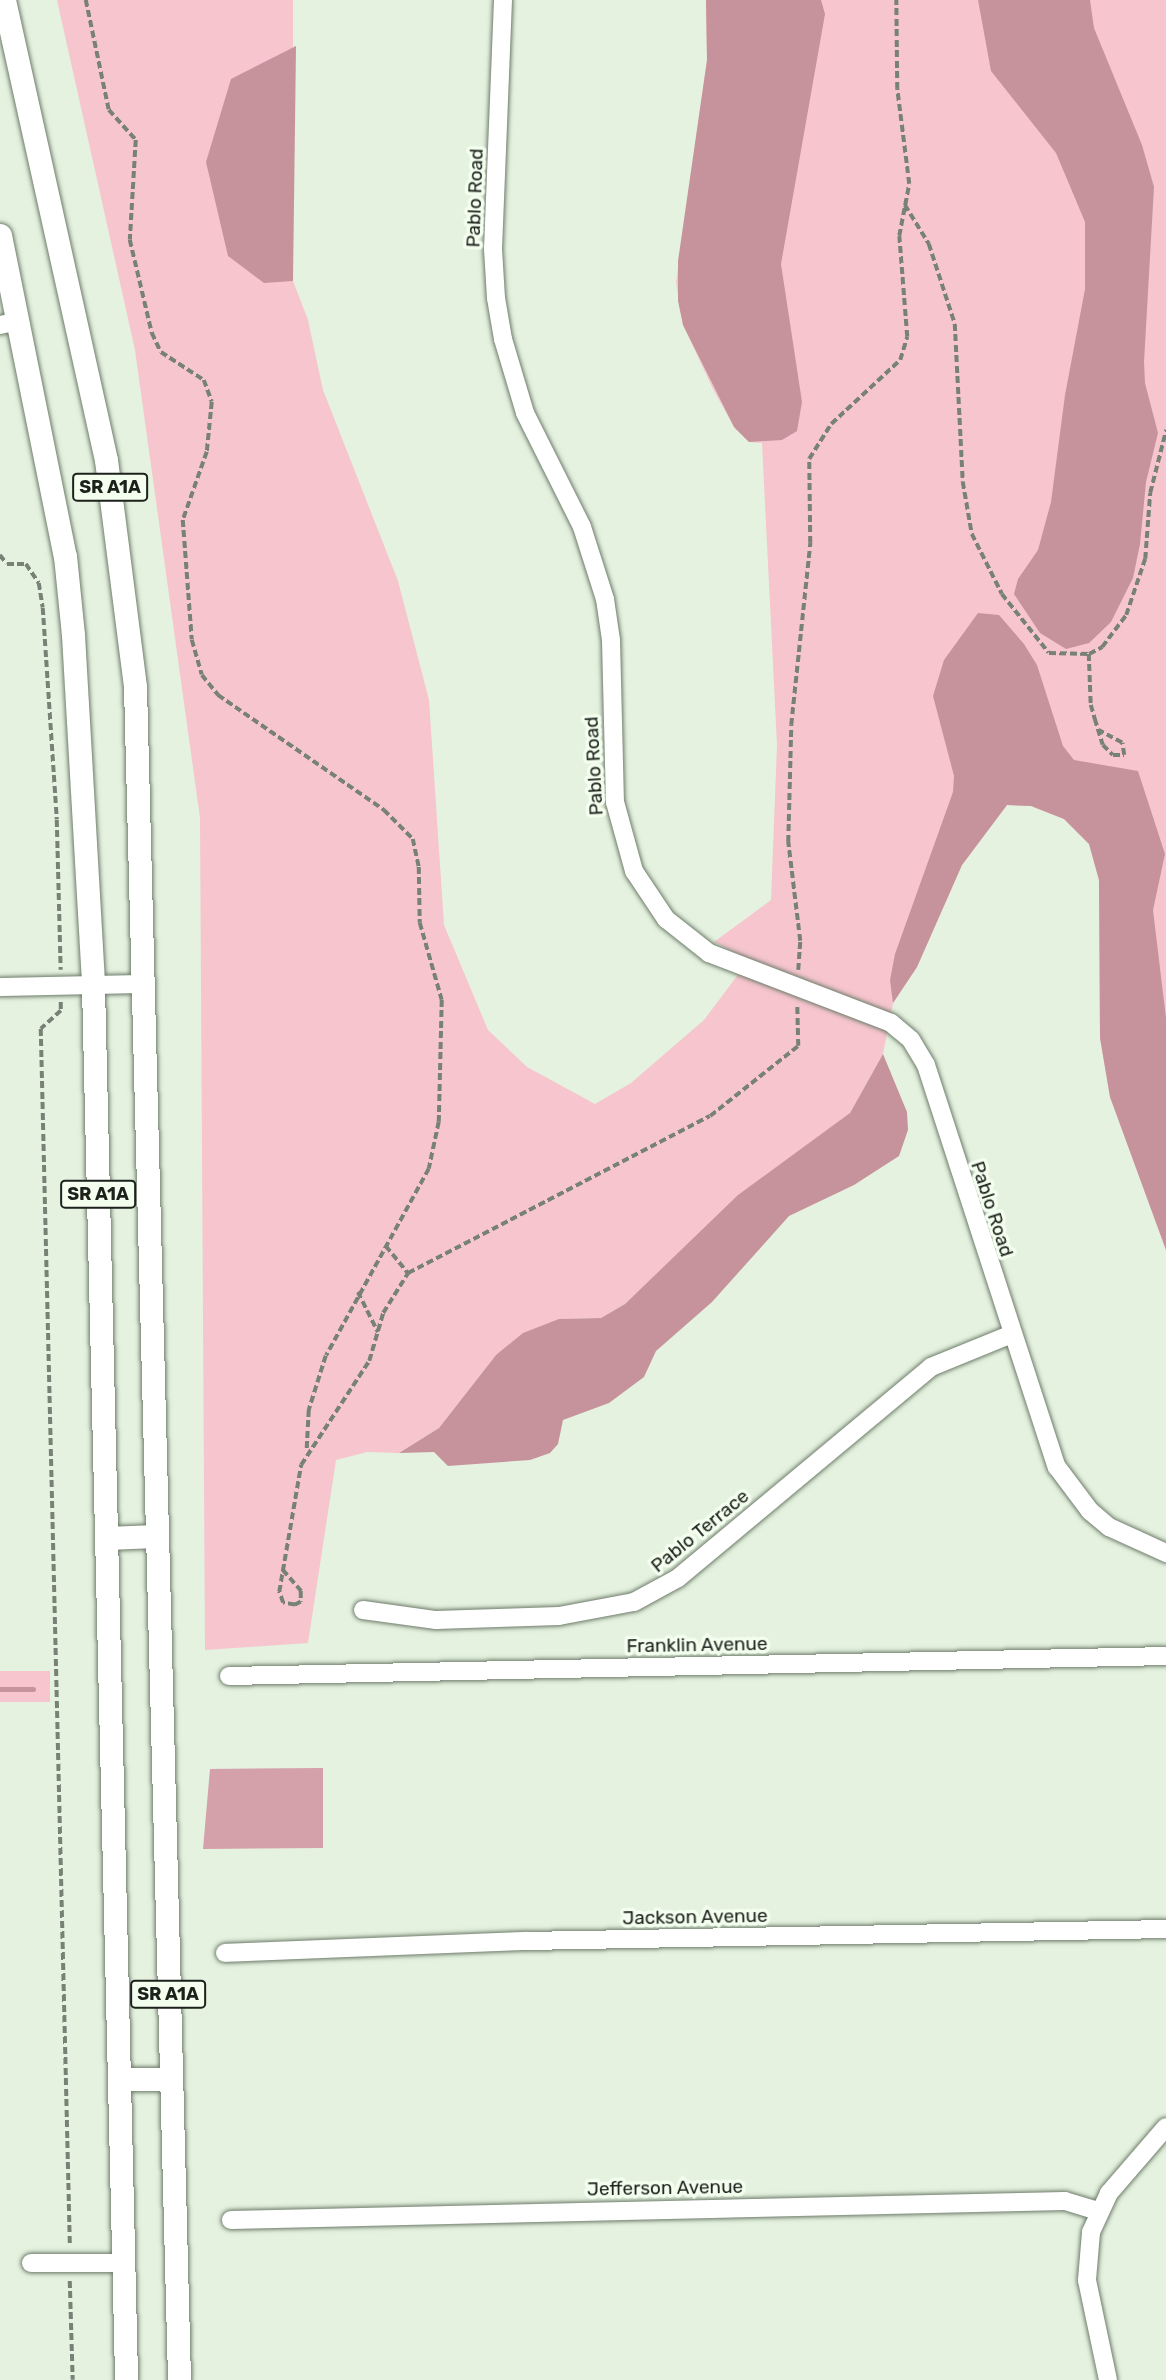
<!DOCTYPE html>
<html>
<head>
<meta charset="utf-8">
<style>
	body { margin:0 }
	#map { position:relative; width:1166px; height:2380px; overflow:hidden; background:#e4f2df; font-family:Rubik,sans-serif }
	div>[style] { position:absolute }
	.green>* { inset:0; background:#f6c5ce }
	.forest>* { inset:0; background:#d4a0aa }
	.water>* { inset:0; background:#c6939d }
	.stream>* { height:5px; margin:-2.5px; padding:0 2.5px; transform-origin:2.5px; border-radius:2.5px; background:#c6939d }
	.path>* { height:3.5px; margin-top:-1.75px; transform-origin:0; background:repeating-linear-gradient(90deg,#788175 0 7px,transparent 0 10.5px) }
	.roads { filter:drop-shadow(0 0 2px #6f7c6b) drop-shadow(0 0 2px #6f7c6b) }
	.minor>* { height:18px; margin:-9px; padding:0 9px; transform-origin:9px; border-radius:9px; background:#fff }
	.major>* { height:23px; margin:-11.5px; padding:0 11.5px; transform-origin:11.5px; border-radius:11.5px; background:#fff }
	span { translate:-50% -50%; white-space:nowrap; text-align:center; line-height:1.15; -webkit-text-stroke:7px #f3feef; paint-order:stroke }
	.shield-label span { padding:2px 5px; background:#f3feef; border:2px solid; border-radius:5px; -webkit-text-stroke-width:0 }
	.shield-label { font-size:18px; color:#1c211b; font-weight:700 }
	.street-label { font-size:19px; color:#1c211b }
</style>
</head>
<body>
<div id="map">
	<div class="green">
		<i style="clip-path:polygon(57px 0,293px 0,293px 281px,308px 320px,323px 390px,398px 581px,429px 700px,444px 925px,488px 1030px,527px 1067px,595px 1104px,631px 1083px,704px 1020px,743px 968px,744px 957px,714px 942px,771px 900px,777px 745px,762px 443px,749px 442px,734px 427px,713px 389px,683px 325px,676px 282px,707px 60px,706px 0,1166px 0,1166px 1250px,1110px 1097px,1100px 1038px,1099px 880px,1089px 844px,1064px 819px,1031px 806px,1007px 805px,962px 865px,917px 967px,893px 1003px,883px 1054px,850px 1113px,716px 1217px,625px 1304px,601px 1318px,559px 1319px,496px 1355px,439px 1428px,399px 1453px,367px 1452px,336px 1460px,308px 1643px,205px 1650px,200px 818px,135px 350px)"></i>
		<i style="clip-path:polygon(0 1671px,50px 1671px,50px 1702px,0 1702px)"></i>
	</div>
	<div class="forest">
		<i style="clip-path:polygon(323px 1768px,323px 1848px,203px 1849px,210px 1769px)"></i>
	</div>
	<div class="water">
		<i style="clip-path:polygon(706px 0,821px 0,825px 14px,781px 264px,802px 402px,797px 431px,782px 440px,749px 442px,734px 427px,683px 325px,678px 301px,678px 261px,707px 60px)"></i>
		<i style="clip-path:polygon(978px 0,1090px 0,1094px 28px,1142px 145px,1154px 187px,1144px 362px,1145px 383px,1158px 433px,1146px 482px,1140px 544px,1133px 578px,1111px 622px,1089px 643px,1066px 649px,1040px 633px,1014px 594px,1018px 579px,1038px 550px,1051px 502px,1065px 395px,1085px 289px,1085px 222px,1056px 153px,991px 71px)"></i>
		<i style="clip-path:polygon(296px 46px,293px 281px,264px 283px,228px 256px,206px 162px,231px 79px)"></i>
		<i style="clip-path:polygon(978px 613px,999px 615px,1024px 644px,1037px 665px,1063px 746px,1074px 760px,1138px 771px,1165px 854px,1153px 910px,1166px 1018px,1166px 1250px,1110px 1097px,1100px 1038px,1099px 880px,1089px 844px,1064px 819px,1031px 806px,1007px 805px,962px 865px,917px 967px,893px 1003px,890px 980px,895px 954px,953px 792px,954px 776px,933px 696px,944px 660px)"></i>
		<i style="clip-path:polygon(883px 1054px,907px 1112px,908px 1130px,899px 1156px,854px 1185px,789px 1216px,712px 1302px,656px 1351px,644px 1377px,609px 1403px,563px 1420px,558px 1444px,550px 1453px,530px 1460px,448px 1466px,434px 1452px,399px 1453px,439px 1428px,496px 1355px,523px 1333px,559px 1319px,601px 1318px,625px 1304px,738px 1195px,850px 1113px)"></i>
	</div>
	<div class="stream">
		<i style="left:0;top:1689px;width:33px"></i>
	</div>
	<div class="path">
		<i style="left:86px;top:0;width:112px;rotate:78.2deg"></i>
		<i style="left:109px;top:110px;width:40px;rotate:48deg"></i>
		<i style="left:136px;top:140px;width:100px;rotate:93.4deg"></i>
		<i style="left:130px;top:240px;width:96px;rotate:76.7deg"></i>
		<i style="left:152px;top:333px;width:21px;rotate:65deg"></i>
		<i style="left:161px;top:352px;width:51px;rotate:33.1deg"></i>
		<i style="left:204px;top:380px;width:23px;rotate:70deg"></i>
		<i style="left:212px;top:402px;width:50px;rotate:95.7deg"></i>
		<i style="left:207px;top:452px;width:72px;rotate:109.4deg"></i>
		<i style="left:183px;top:520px;width:120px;rotate:85.7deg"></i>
		<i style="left:192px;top:640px;width:36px;rotate:74deg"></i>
		<i style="left:202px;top:675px;width:26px;rotate:51deg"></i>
		<i style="left:218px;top:695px;width:202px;rotate:34.7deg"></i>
		<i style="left:384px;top:810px;width:41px;rotate:45deg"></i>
		<i style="left:413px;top:839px;width:29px;rotate:78deg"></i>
		<i style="left:419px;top:867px;width:56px;rotate:89deg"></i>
		<i style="left:420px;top:923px;width:80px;rotate:74.1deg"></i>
		<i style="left:442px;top:1000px;width:122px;rotate:91.4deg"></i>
		<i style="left:439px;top:1122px;width:48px;rotate:102deg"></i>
		<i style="left:429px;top:1169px;width:213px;rotate:118.8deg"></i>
		<i style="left:326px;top:1356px;width:57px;rotate:107.5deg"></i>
		<i style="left:309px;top:1410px;width:39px;rotate:93deg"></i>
		<i style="left:905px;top:205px;width:46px;rotate:58.4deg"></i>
		<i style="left:929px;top:244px;width:84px;rotate:72deg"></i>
		<i style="left:955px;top:324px;width:158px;rotate:87.1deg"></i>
		<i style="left:963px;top:482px;width:53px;rotate:80.2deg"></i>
		<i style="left:972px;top:534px;width:67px;rotate:63.4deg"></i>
		<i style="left:1002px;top:594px;width:75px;rotate:51.5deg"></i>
		<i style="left:1049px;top:653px;width:40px;rotate:1.4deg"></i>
		<i style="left:1089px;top:654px;width:15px;rotate:-28deg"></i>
		<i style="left:1102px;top:647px;width:40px;rotate:-53deg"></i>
		<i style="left:1126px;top:615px;width:59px;rotate:-71.3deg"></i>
		<i style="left:1145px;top:559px;width:66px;rotate:-85.7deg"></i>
		<i style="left:1150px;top:493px;width:65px;rotate:-75.7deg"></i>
		<i style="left:0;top:555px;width:11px;rotate:52deg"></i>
		<i style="left:7px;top:564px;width:19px"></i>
		<i style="left:26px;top:564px;width:23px;rotate:56deg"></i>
		<i style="left:39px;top:583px;width:25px;rotate:81deg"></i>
		<i style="left:43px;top:608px;width:212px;rotate:86.2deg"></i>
		<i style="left:57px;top:820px;width:150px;rotate:88.5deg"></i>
		<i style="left:1089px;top:654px;width:51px;rotate:87.8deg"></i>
		<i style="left:1091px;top:705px;width:15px;rotate:74deg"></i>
		<i style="left:1095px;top:719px;width:27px;rotate:73deg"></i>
		<i style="left:1103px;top:745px;width:14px;rotate:45deg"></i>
		<i style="left:1113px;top:755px;width:11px"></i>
		<i style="left:1124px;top:755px;width:12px;rotate:-99deg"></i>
		<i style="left:1122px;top:743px;width:26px;rotate:-152deg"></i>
		<i style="left:798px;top:970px;width:29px;rotate:-86deg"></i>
		<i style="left:800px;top:941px;width:100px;rotate:-96.9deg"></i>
		<i style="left:788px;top:842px;width:117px;rotate:-88.5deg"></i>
		<i style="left:791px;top:725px;width:183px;rotate:-84deg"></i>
		<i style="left:810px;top:543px;width:84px;rotate:-90.7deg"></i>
		<i style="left:809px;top:459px;width:41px;rotate:-57.8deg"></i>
		<i style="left:831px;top:424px;width:94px;rotate:-42.8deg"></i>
		<i style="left:900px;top:360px;width:24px;rotate:-73deg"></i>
		<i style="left:907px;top:337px;width:101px;rotate:-94.5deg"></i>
		<i style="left:899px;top:236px;width:53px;rotate:-79.1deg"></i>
		<i style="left:909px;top:184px;width:96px;rotate:-97.2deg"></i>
		<i style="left:897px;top:89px;width:89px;rotate:-90.6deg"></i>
		<i style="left:61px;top:1002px;width:9px;rotate:90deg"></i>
		<i style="left:61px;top:1011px;width:27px;rotate:138deg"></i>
		<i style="left:41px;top:1029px;width:1216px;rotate:88.63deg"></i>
		<i style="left:386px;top:1246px;width:35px;rotate:51deg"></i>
		<i style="left:358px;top:1292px;width:45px;rotate:63.4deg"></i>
		<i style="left:283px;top:1570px;width:28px;rotate:49deg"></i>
		<i style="left:301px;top:1591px;width:11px;rotate:90deg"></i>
		<i style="left:301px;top:1602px;width:7px;rotate:153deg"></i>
		<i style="left:295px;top:1605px;width:12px;rotate:-171deg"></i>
		<i style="left:283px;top:1603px;width:12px;rotate:-110deg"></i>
		<i style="left:279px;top:1592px;width:129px;rotate:-80.2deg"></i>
		<i style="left:301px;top:1465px;width:124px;rotate:-56.8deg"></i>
		<i style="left:369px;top:1361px;width:50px;rotate:-73.7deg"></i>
		<i style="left:383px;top:1313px;width:47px;rotate:-58deg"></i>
		<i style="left:408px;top:1273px;width:340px;rotate:-27.5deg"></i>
		<i style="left:710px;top:1116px;width:112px;rotate:-38.5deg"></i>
		<i style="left:798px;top:1046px;width:40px;rotate:-91.4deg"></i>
		<i style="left:70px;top:2281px;width:99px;rotate:88.3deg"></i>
	</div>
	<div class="roads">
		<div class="minor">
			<i style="left:503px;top:0;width:249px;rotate:92.3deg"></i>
			<i style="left:493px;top:249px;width:49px;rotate:86.5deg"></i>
			<i style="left:496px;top:298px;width:42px;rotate:80.3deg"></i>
			<i style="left:503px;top:339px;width:77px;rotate:73.4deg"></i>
			<i style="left:525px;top:413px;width:127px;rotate:63.4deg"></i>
			<i style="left:582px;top:527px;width:76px;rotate:72.3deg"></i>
			<i style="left:605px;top:599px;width:41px;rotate:81.7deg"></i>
			<i style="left:611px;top:640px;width:162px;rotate:88.6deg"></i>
			<i style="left:615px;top:802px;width:72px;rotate:74.6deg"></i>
			<i style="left:634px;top:871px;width:58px;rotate:56.3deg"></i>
			<i style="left:666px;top:919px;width:55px;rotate:38.3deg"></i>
			<i style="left:709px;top:953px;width:195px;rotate:21deg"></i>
			<i style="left:891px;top:1023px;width:26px;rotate:40deg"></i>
			<i style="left:911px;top:1040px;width:29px;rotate:59deg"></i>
			<i style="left:926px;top:1065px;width:423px;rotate:72deg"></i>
			<i style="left:1057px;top:1467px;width:55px;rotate:53.1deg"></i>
			<i style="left:1090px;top:1511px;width:25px;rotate:40deg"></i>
			<i style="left:1109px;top:1527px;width:63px;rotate:24.5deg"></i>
			<i style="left:0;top:325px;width:19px;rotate:-12deg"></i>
			<i style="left:0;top:987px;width:143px;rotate:-1.2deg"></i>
			<i style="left:363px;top:1610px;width:74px;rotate:7.8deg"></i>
			<i style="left:436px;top:1620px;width:123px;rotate:-1.9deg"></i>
			<i style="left:559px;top:1616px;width:76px;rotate:-10.6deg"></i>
			<i style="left:634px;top:1602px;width:50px;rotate:-28.6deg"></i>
			<i style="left:678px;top:1578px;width:329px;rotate:-39.8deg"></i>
			<i style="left:931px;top:1367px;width:87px;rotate:-22.2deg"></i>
			<i style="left:229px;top:1676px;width:937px;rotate:-1.22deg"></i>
			<i style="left:225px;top:1953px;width:301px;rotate:-2.3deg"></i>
			<i style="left:526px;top:1941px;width:640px;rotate:-1.07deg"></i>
			<i style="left:231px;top:2220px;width:834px;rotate:-1.31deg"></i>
			<i style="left:1065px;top:2201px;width:34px;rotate:17deg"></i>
			<i style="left:31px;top:2263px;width:92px"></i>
			<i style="left:1108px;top:2380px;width:102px;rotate:-101.9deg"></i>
			<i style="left:1087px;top:2280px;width:48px;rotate:-85.2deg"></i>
			<i style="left:1091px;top:2232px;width:43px;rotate:-65.2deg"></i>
			<i style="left:1109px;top:2193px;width:87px;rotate:-49.2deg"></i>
		</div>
		<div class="major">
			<i style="left:4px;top:0;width:471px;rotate:77.5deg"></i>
			<i style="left:106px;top:460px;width:229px;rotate:82.7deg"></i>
			<i style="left:135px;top:687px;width:1694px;rotate:88.51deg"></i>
			<i style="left:0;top:235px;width:328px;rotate:78.6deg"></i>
			<i style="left:65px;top:556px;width:79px;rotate:84.2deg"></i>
			<i style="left:73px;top:635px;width:352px;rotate:86.7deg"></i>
			<i style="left:93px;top:986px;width:1394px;rotate:88.64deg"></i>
			<i style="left:106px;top:1538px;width:50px;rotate:-2.3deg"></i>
			<i style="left:119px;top:2079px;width:51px"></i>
		</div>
	</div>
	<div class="shield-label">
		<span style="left:110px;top:487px">SR A1A</span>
		<span style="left:98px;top:1194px">SR A1A</span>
		<span style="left:168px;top:1994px">SR A1A</span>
	</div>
	<div class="street-label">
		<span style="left:475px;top:198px;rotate:-88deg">Pablo Road</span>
		<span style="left:594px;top:766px;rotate:-93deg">Pablo Road</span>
		<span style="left:992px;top:1209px;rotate:72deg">Pablo Road</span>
		<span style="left:700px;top:1531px;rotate:-39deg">Pablo Terrace</span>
		<span style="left:697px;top:1645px;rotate:-1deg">Franklin Avenue</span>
		<span style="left:695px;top:1917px;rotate:-1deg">Jackson Avenue</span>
		<span style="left:665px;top:2188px;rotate:-1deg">Jefferson Avenue</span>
	</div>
</div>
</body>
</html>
